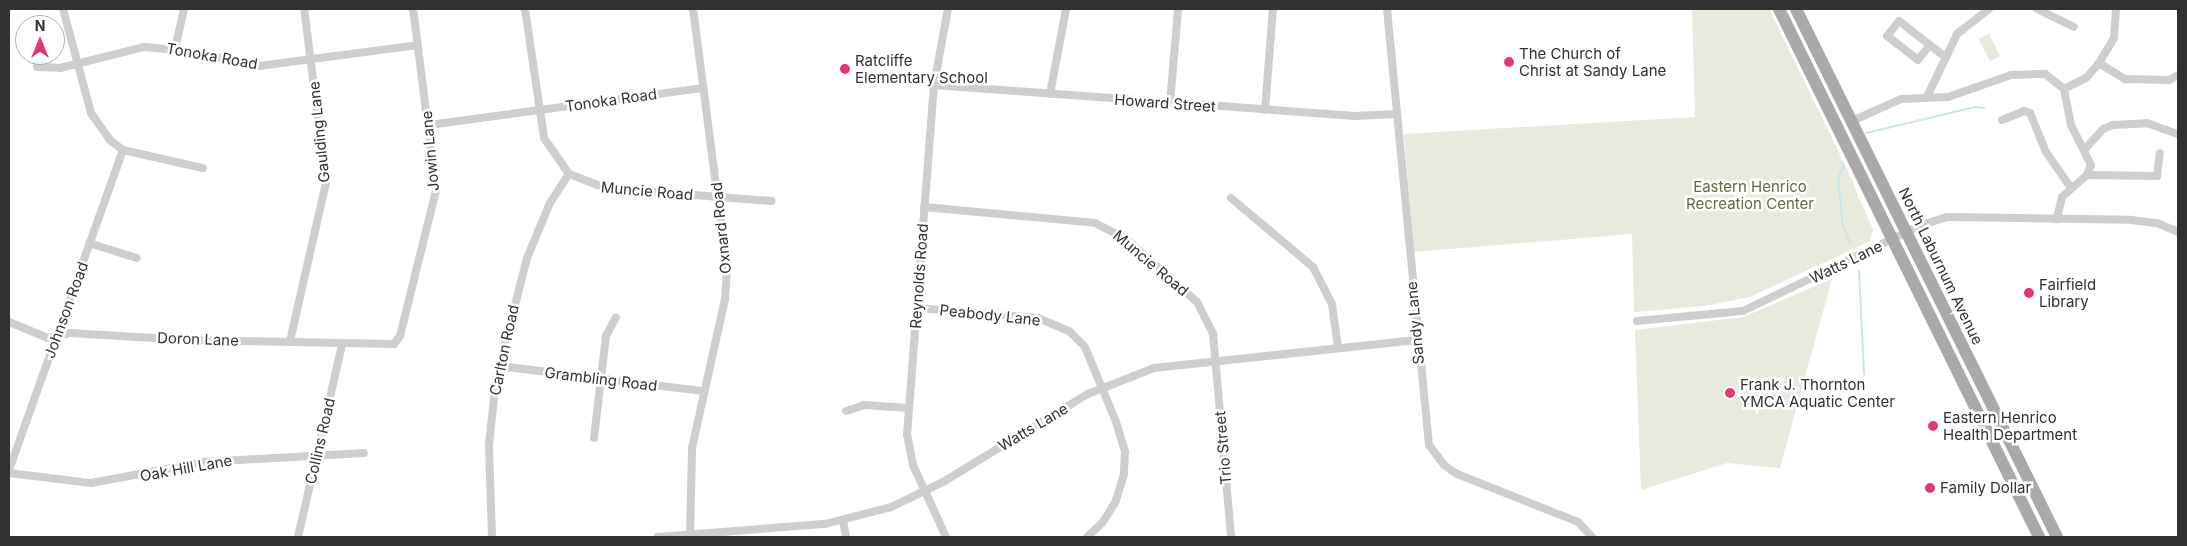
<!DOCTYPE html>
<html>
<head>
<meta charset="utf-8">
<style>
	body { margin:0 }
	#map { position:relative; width:2187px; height:546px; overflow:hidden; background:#fff; font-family:Inter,sans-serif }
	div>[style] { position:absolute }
	.green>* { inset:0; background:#e7eadd }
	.stream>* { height:2px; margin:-1px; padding:0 1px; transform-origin:1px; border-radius:1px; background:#cae6ea }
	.street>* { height:8px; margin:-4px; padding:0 4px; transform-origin:4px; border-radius:4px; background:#cecece }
	.primary>* { height:12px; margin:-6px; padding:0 6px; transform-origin:6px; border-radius:6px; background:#a9a9a9 }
	.dots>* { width:14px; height:14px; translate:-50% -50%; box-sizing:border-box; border:2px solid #fff; border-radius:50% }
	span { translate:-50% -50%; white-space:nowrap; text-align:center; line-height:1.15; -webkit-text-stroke:5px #fff; paint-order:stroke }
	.poi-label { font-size:15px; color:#313131 }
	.left { translate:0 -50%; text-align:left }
	.street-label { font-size:15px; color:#313131 }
	.park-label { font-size:15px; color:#5f6b3f }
	.frame { position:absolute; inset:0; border:10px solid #313131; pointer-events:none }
	.north { position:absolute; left:15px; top:15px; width:50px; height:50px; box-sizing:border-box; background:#fff; border:1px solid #adadad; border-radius:50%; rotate:0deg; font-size:14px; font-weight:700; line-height:20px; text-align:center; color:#313131 }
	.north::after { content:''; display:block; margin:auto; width:18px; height:22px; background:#df3b71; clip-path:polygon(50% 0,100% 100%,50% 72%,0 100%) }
</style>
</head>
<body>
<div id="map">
	<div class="green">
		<i style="clip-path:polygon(1692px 9px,1769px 9px,1846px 167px,1873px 230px,1870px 241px,1750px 297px,1704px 306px,1634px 312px,1632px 234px,1414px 252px,1404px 134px,1695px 117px)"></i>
		<i style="clip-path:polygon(1989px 34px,2000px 56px,1990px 61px,1978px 39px)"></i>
		<i style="clip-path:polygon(1832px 279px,1780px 468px,1727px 463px,1641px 490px,1635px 330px,1743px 317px)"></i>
	</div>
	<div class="stream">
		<i style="left:1866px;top:133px;width:112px;rotate:-13.4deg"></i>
		<i style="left:1975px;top:107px;width:9px;rotate:6deg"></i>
		<i style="left:1844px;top:166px;width:13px;rotate:117deg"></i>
		<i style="left:1838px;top:178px;width:49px;rotate:84.2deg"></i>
		<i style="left:1843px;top:227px;width:17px;rotate:66deg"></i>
		<i style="left:1859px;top:271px;width:103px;rotate:87.2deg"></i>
	</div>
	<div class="street">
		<i style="left:63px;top:9px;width:108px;rotate:74.9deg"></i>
		<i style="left:91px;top:113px;width:33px;rotate:55deg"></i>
		<i style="left:110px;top:140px;width:16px;rotate:38deg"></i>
		<i style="left:123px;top:150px;width:82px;rotate:12.7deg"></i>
		<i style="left:525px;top:9px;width:130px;rotate:81.6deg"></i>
		<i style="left:544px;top:138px;width:44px;rotate:55.2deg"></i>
		<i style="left:569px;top:174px;width:39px;rotate:21deg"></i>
		<i style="left:605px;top:188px;width:167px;rotate:4.5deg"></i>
		<i style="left:1387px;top:9px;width:438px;rotate:84.5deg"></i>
		<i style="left:1429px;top:445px;width:25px;rotate:53deg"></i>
		<i style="left:1444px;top:465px;width:16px;rotate:35deg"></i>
		<i style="left:1457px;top:474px;width:130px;rotate:21.6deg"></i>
		<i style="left:1578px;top:522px;width:21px;rotate:47deg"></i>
		<i style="left:2037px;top:9px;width:41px;rotate:25.9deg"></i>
		<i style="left:2116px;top:9px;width:29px;rotate:94deg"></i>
		<i style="left:2114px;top:38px;width:29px;rotate:121deg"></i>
		<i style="left:2099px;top:63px;width:31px;rotate:32deg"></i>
		<i style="left:2125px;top:79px;width:44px;rotate:1.3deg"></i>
		<i style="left:2169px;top:80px;width:10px;rotate:-29deg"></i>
		<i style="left:1930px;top:45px;width:19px;rotate:129deg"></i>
		<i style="left:1918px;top:60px;width:39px;rotate:-142deg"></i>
		<i style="left:1887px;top:36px;width:19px;rotate:-51deg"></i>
		<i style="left:1899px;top:21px;width:58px;rotate:38deg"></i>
		<i style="left:175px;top:49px;width:41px;rotate:-77.3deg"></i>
		<i style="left:37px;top:67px;width:23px;rotate:2deg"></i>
		<i style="left:60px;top:68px;width:87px;rotate:-14deg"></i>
		<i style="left:144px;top:47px;width:43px;rotate:5.3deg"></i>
		<i style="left:187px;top:51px;width:74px;rotate:11.8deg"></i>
		<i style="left:259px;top:66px;width:160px;rotate:-7.5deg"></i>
		<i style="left:934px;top:85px;width:422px;rotate:4.2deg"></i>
		<i style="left:1355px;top:116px;width:41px;rotate:-2.8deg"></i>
		<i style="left:2064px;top:89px;width:25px;rotate:-27deg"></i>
		<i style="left:2086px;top:78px;width:20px;rotate:-49deg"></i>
		<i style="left:1050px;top:94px;width:86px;rotate:-79.3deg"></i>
		<i style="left:1927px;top:97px;width:70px;rotate:-64.5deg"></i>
		<i style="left:1957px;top:34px;width:41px;rotate:-38deg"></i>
		<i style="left:1170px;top:103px;width:94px;rotate:-85.1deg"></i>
		<i style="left:1265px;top:110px;width:101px;rotate:-85.5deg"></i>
		<i style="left:2002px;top:120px;width:24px;rotate:-22deg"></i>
		<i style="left:2024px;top:111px;width:6px;rotate:18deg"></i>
		<i style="left:2030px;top:113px;width:42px;rotate:67.7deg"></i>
		<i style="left:2046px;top:152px;width:44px;rotate:55.2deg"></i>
		<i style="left:1852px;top:121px;width:54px;rotate:-24.2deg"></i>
		<i style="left:1901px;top:99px;width:47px;rotate:-2.4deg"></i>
		<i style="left:1948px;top:97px;width:67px;rotate:-19.2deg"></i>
		<i style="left:2011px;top:75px;width:34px;rotate:-2deg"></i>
		<i style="left:2045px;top:74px;width:24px;rotate:38deg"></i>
		<i style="left:2064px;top:89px;width:37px;rotate:79deg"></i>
		<i style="left:2071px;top:125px;width:45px;rotate:63.4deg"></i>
		<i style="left:2091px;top:165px;width:11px;rotate:112deg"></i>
		<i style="left:2087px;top:175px;width:33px;rotate:139deg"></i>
		<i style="left:2062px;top:197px;width:23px;rotate:103deg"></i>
		<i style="left:429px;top:125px;width:277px;rotate:-7.7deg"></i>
		<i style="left:2086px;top:148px;width:25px;rotate:-48deg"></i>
		<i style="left:2103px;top:129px;width:11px;rotate:-22deg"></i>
		<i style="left:2113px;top:125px;width:34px;rotate:-3deg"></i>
		<i style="left:2147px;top:123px;width:33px;rotate:20deg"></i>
		<i style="left:2087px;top:175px;width:70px;rotate:0.8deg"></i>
		<i style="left:2157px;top:176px;width:23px;rotate:-83deg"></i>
		<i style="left:1231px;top:198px;width:107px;rotate:40.1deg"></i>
		<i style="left:1313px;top:267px;width:42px;rotate:62.8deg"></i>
		<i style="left:1332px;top:304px;width:44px;rotate:82.2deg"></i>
		<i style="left:924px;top:207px;width:172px;rotate:5.3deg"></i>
		<i style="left:1095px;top:223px;width:35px;rotate:27deg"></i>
		<i style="left:1126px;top:239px;width:95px;rotate:41.6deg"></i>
		<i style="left:1197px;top:302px;width:36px;rotate:63deg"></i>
		<i style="left:1213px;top:334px;width:204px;rotate:84.9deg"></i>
		<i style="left:89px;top:243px;width:50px;rotate:17.4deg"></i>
		<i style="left:917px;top:308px;width:121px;rotate:4.7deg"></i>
		<i style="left:1038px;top:318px;width:34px;rotate:23deg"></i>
		<i style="left:1069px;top:331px;width:23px;rotate:45deg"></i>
		<i style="left:1085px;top:347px;width:81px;rotate:67.5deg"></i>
		<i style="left:1116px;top:422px;width:31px;rotate:73deg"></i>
		<i style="left:1125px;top:452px;width:22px;rotate:93deg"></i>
		<i style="left:1124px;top:474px;width:28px;rotate:107deg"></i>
		<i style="left:1116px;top:501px;width:26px;rotate:122deg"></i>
		<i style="left:1102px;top:523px;width:21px;rotate:137deg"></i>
		<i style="left:1637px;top:321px;width:106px;rotate:-5.4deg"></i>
		<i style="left:1743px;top:311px;width:198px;rotate:-25.8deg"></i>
		<i style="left:1921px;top:225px;width:28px;rotate:-17deg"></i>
		<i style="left:1948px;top:217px;width:183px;rotate:0.9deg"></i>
		<i style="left:2131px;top:220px;width:26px;rotate:7deg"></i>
		<i style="left:2157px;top:223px;width:23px;rotate:23deg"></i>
		<i style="left:9px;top:322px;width:42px;rotate:22.3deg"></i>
		<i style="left:48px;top:338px;width:23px;rotate:-13deg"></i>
		<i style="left:70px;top:333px;width:117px;rotate:3.4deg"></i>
		<i style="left:187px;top:340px;width:207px;rotate:1.1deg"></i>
		<i style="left:394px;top:344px;width:10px;rotate:-53deg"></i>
		<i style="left:400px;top:336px;width:150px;rotate:-76.1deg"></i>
		<i style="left:436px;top:190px;width:182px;rotate:-97.2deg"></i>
		<i style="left:290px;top:341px;width:163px;rotate:-77.2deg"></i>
		<i style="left:326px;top:182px;width:174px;rotate:-97.2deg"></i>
		<i style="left:499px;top:366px;width:206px;rotate:7deg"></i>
		<i style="left:846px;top:411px;width:19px;rotate:-18deg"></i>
		<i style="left:864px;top:405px;width:45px;rotate:3.8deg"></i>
		<i style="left:594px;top:438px;width:103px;rotate:-83.3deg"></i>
		<i style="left:606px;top:336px;width:21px;rotate:-62deg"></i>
		<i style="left:9px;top:470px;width:340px;rotate:-70.4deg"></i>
		<i style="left:9px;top:473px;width:83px;rotate:7deg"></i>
		<i style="left:91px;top:483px;width:115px;rotate:-10.5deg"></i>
		<i style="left:204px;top:462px;width:160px;rotate:-3.2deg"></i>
		<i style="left:843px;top:521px;width:16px;rotate:79deg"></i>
		<i style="left:298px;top:537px;width:197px;rotate:-77.1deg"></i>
		<i style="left:492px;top:537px;width:92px;rotate:-91.9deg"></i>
		<i style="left:489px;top:445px;width:66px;rotate:-83.9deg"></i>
		<i style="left:496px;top:379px;width:125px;rotate:-75.6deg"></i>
		<i style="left:527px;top:258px;width:60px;rotate:-67.3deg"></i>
		<i style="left:550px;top:203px;width:35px;rotate:-57deg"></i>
		<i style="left:658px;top:537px;width:168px;rotate:-4.5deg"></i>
		<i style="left:825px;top:524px;width:68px;rotate:-14.4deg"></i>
		<i style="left:891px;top:507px;width:58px;rotate:-25.7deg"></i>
		<i style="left:943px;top:482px;width:170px;rotate:-31.3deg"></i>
		<i style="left:1088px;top:394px;width:71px;rotate:-21.5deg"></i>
		<i style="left:1154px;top:368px;width:264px;rotate:-6.1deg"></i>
		<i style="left:690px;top:537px;width:89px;rotate:-88.7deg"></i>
		<i style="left:692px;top:448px;width:153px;rotate:-77.5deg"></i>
		<i style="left:725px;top:299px;width:29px;rotate:-86deg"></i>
		<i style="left:727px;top:270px;width:263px;rotate:-97.4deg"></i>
		<i style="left:946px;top:537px;width:79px;rotate:-114.6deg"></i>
		<i style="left:913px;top:465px;width:31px;rotate:-101deg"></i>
		<i style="left:907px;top:435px;width:351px;rotate:-85.6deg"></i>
		<i style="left:934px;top:85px;width:77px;rotate:-79.6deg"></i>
	</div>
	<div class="primary">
		<i style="left:1779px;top:9px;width:589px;rotate:63.78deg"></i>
		<i style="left:1796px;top:9px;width:589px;rotate:63.7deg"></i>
	</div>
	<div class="dots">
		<i style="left:1509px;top:62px;background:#df3b71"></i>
		<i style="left:845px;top:69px;background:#df3b71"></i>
		<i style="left:2029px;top:293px;background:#df3b71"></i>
		<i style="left:1730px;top:393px;background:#df3b71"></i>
		<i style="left:1933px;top:426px;background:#df3b71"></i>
		<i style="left:1930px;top:488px;background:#df3b71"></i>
	</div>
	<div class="poi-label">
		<span class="left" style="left:1519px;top:62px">The Church of<br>Christ at Sandy Lane</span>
		<span class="left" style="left:855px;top:69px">Ratcliffe<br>Elementary School</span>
		<span class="left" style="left:2039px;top:293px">Fairfield<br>Library</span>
		<span class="left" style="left:1740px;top:393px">Frank J. Thornton<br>YMCA Aquatic Center</span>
		<span class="left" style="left:1943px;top:426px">Eastern Henrico<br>Health Department</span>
		<span class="left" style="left:1940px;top:488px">Family Dollar</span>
	</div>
	<div class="street-label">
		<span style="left:212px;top:56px;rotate:10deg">Tonoka Road</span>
		<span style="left:611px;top:100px;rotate:-8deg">Tonoka Road</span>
		<span style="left:1165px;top:103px;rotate:4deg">Howard Street</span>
		<span style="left:319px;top:132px;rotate:-96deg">Gaulding Lane</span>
		<span style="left:430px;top:151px;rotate:-95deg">Jowin Lane</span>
		<span style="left:647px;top:191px;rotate:5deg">Muncie Road</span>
		<span style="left:721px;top:228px;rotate:-96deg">Oxnard Road</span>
		<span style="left:1846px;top:262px;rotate:-26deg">Watts Lane</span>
		<span style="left:1151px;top:263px;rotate:40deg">Muncie Road</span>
		<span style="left:1941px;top:266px;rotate:64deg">North Laburnum Avenue</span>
		<span style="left:919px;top:276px;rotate:-86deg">Reynolds Road</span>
		<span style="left:66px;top:310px;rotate:-70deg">Johnson Road</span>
		<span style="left:990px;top:315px;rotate:6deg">Peabody Lane</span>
		<span style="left:1415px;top:323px;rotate:-95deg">Sandy Lane</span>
		<span style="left:198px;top:339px;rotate:2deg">Doron Lane</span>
		<span style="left:504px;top:350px;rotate:-78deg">Carlton Road</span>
		<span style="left:601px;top:379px;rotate:7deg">Grambling Road</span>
		<span style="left:1033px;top:427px;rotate:-31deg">Watts Lane</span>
		<span style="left:320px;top:441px;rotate:-77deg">Collins Road</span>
		<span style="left:1223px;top:448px;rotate:-95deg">Trio Street</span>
		<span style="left:186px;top:468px;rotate:-10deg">Oak Hill Lane</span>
	</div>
	<div class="park-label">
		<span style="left:1750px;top:195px">Eastern Henrico<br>Recreation Center</span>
	</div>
	<div class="frame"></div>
	<div class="north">N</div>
</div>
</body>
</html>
